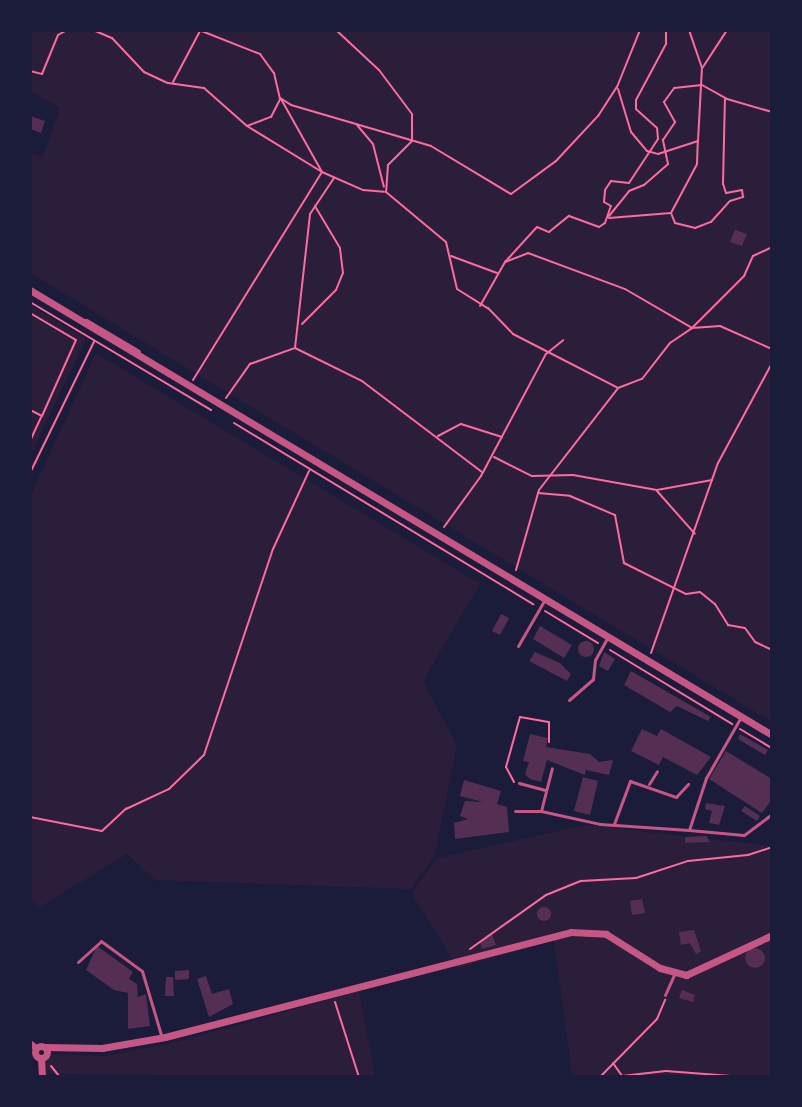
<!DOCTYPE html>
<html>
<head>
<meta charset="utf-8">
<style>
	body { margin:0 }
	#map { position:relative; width:802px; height:1107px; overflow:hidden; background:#1b1b3a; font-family:"Fira Sans Condensed",sans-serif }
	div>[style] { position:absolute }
	.green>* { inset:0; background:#2a1e3b }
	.building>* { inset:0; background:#542f53 }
	.round { border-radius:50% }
	.path>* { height:2px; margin:-1px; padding:0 1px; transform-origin:1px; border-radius:1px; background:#ff6b9d }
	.service>* { height:3px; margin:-1.5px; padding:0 1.5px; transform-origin:1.5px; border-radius:1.5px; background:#c65784 }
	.minor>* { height:6px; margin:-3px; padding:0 3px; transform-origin:3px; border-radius:3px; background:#c65784 }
	.tertiary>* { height:7px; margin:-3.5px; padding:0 3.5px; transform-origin:3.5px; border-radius:3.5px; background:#c65784 }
	.tertiary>.ring { margin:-3.5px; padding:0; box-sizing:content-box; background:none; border:7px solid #c65784; border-radius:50% }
	span { translate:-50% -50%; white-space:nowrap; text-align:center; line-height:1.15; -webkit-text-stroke:7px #1b1b3a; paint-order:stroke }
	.frame { position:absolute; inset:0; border:32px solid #1b1b3a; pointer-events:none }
</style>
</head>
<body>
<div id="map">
	<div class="green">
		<i style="clip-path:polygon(30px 30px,772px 30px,772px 722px,30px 273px,30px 153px,43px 157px,60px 108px,30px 91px)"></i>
		<i style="clip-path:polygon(30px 305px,86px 339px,30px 456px)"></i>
		<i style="clip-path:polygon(96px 353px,480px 584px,423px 681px,457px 746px,434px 857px,411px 889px,155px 880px,127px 854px,40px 907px,30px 900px,30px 497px)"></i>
		<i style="clip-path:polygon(586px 825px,772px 846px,772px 1077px,572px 1077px,554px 940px,458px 968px,411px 893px,437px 858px)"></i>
		<i style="clip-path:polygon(359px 991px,375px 1077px,46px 1074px,45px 1060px,51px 1054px,105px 1056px,177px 1042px)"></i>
	</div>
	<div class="building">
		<i style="clip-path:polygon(30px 116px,45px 121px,41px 133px,30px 129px)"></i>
		<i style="clip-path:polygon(735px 230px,747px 234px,742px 246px,730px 242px)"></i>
		<i style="clip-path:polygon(501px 614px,509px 618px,500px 635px,492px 631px)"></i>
		<i style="clip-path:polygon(540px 626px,572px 645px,564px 658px,533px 639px)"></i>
		<i class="round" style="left:578px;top:641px;width:16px;height:16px"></i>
		<i style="clip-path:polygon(535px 652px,560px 663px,571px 674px,567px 681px,529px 661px)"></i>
		<i style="clip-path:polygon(604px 652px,615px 659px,608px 671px,599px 666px)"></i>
		<i style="clip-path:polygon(631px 671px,711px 717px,708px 721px,677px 706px,670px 712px,624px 685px)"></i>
		<i style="clip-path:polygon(642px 729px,657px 736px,661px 729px,711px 757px,697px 775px,663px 757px,659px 765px,631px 751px)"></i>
		<i style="clip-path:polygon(530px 734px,548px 738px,546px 747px,590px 754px,599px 762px,613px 760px,609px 775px,586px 770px,585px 775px,547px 760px,541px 782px,530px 779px,525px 774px,529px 762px,523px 761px)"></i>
		<i style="clip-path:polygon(740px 734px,768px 750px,765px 755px,738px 739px)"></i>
		<i style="clip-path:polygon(726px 751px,772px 779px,772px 799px,762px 813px,709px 779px)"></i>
		<i style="clip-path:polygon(583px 777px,598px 781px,590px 815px,574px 811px)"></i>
		<i style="clip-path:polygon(464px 780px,501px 791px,497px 804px,507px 807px,509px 832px,455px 839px,454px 823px,468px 819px,460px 816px,465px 801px,483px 802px,460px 796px)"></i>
		<i style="clip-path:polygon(706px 803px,725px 806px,719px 825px,709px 823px,712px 811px,705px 809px)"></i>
		<i style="clip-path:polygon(745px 806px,760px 816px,757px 821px,741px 811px)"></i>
		<i style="clip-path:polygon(707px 836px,709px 842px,685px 843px,685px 837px)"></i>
		<i style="clip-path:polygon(642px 899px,645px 913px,632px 915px,630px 901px)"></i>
		<i class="round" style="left:537px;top:907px;width:14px;height:14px"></i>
		<i style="clip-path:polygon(694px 930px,701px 951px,696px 954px,690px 943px,681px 945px,679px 932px)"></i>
		<i style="clip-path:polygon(492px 934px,496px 945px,482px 949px,480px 942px)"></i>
		<i style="clip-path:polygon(97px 946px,133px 972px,129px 979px,137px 984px,138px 997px,146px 994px,150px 1026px,128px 1029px,128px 993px,114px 990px,86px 970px)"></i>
		<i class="round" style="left:745px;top:948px;width:20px;height:20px"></i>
		<i style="clip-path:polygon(189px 970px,189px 979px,175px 980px,175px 971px)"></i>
		<i style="clip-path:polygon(206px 976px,212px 994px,229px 989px,233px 1004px,209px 1017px,197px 979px)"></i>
		<i style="clip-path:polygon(166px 977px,173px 977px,174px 996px,165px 996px)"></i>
		<i style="clip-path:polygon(682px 990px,695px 995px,693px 1002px,679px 998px)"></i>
	</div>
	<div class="path">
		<i style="left:93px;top:30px;width:21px;rotate:23deg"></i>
		<i style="left:112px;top:38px;width:47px;rotate:46.7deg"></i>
		<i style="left:144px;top:72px;width:26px;rotate:25deg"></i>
		<i style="left:168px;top:83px;width:36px;rotate:8deg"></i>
		<i style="left:204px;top:88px;width:57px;rotate:41.5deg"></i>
		<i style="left:247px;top:126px;width:88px;rotate:31.5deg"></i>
		<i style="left:322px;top:172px;width:45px;rotate:23.7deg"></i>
		<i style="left:363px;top:190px;width:21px;rotate:5deg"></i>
		<i style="left:199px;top:30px;width:66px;rotate:21.5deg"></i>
		<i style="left:260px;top:54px;width:24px;rotate:54deg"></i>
		<i style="left:274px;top:73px;width:26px;rotate:77deg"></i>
		<i style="left:280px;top:98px;width:13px;rotate:32deg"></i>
		<i style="left:291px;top:105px;width:146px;rotate:16.3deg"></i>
		<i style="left:431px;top:146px;width:93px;rotate:31deg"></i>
		<i style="left:511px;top:194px;width:56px;rotate:-36.3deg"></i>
		<i style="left:556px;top:161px;width:62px;rotate:-47deg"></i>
		<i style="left:598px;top:116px;width:35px;rotate:-57deg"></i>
		<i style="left:617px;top:87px;width:61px;rotate:-68deg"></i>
		<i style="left:336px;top:30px;width:59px;rotate:42.9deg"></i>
		<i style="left:379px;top:70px;width:55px;rotate:53.1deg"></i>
		<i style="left:412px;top:114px;width:27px;rotate:90deg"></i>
		<i style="left:412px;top:141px;width:34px;rotate:135deg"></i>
		<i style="left:388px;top:165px;width:27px;rotate:94deg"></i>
		<i style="left:386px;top:192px;width:78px;rotate:39.8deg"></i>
		<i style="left:446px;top:242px;width:48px;rotate:76.8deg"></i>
		<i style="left:457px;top:289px;width:36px;rotate:32deg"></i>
		<i style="left:488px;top:308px;width:36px;rotate:46deg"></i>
		<i style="left:513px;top:334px;width:118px;rotate:27.2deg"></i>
		<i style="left:618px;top:388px;width:26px;rotate:-21deg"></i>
		<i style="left:642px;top:379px;width:46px;rotate:-52.1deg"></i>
		<i style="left:670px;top:343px;width:27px;rotate:-34deg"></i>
		<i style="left:692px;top:328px;width:28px;rotate:-4deg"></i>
		<i style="left:720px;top:326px;width:57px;rotate:23.9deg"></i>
		<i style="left:703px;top:67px;width:44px;rotate:-57deg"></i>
		<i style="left:30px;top:71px;width:12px;rotate:14deg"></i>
		<i style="left:42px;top:74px;width:42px;rotate:-67.7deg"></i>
		<i style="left:58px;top:35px;width:10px;rotate:-29deg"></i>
		<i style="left:173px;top:82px;width:58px;rotate:-62.1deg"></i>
		<i style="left:618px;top:89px;width:45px;rotate:73.2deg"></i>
		<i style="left:631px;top:132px;width:25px;rotate:50deg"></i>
		<i style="left:647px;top:151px;width:11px;rotate:15deg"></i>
		<i style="left:658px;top:154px;width:42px;rotate:-18deg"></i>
		<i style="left:698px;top:141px;width:73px;rotate:-86.9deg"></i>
		<i style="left:702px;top:68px;width:40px;rotate:-108.9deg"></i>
		<i style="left:357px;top:125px;width:25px;rotate:50deg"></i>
		<i style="left:373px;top:144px;width:44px;rotate:75.7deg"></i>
		<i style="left:247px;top:126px;width:26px;rotate:-21deg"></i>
		<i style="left:271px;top:117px;width:20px;rotate:-63deg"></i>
		<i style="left:671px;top:213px;width:11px;rotate:68deg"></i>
		<i style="left:675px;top:223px;width:21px;rotate:14deg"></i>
		<i style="left:695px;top:228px;width:17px;rotate:-21deg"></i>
		<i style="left:711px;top:222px;width:28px;rotate:-48deg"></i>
		<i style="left:730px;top:201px;width:14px;rotate:-17deg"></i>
		<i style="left:743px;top:197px;width:7px;rotate:-98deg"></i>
		<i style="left:742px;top:190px;width:16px;rotate:169deg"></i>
		<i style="left:726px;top:193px;width:9px;rotate:-108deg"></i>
		<i style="left:723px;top:184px;width:85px;rotate:-88.7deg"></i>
		<i style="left:609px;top:216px;width:32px;rotate:-51deg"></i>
		<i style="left:629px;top:191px;width:16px;rotate:-22deg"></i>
		<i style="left:644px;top:185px;width:32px;rotate:-41deg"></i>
		<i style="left:668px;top:164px;width:25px;rotate:-102deg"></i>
		<i style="left:663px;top:140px;width:22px;rotate:-56deg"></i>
		<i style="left:675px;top:122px;width:23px;rotate:-119deg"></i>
		<i style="left:664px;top:102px;width:17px;rotate:-54deg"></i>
		<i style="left:674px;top:88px;width:28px;rotate:-6deg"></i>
		<i style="left:702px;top:85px;width:29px;rotate:29deg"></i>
		<i style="left:727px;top:99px;width:47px;rotate:16.1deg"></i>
		<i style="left:609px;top:218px;width:62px;rotate:-4.6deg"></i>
		<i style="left:671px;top:213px;width:55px;rotate:-62deg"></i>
		<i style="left:697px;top:164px;width:23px;rotate:-88deg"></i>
		<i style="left:451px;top:256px;width:49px;rotate:20.3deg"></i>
		<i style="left:505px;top:262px;width:47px;rotate:-47.6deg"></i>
		<i style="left:537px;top:227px;width:13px;rotate:23deg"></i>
		<i style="left:549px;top:232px;width:26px;rotate:-39deg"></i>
		<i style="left:569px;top:216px;width:32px;rotate:20deg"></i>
		<i style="left:599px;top:227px;width:7px;rotate:-34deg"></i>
		<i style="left:605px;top:223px;width:18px;rotate:-71deg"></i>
		<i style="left:611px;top:206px;width:8px;rotate:-150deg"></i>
		<i style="left:604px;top:202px;width:12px;rotate:-85deg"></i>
		<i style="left:605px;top:190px;width:11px;rotate:-56deg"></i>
		<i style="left:611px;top:181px;width:18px;rotate:6deg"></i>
		<i style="left:629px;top:183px;width:53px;rotate:-56.6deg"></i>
		<i style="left:658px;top:139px;width:11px;rotate:-95deg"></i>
		<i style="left:657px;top:128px;width:28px;rotate:-138deg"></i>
		<i style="left:636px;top:109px;width:9px;rotate:-90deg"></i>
		<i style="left:636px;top:100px;width:64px;rotate:-61.8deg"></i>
		<i style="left:666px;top:44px;width:14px;rotate:-90deg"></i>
		<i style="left:30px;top:302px;width:211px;rotate:30.8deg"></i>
		<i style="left:480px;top:306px;width:51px;rotate:-60.4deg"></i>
		<i style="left:505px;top:262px;width:25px;rotate:-21deg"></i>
		<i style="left:528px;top:253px;width:103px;rotate:20.4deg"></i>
		<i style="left:625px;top:289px;width:78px;rotate:30.2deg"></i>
		<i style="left:692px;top:328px;width:74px;rotate:-45deg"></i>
		<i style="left:744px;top:276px;width:22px;rotate:-66deg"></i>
		<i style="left:753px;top:256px;width:21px;rotate:-25deg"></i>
		<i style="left:30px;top:313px;width:53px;rotate:30.4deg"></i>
		<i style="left:76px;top:340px;width:83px;rotate:114.1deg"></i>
		<i style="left:42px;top:416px;width:13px;rotate:-153deg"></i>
		<i style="left:302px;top:324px;width:48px;rotate:-45deg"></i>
		<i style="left:336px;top:290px;width:18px;rotate:-68deg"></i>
		<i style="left:343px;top:273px;width:25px;rotate:-97deg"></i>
		<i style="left:340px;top:248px;width:49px;rotate:-120.8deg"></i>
		<i style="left:295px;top:348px;width:75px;rotate:26.2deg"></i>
		<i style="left:362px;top:381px;width:151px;rotate:37.2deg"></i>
		<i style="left:193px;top:380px;width:245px;rotate:-58.2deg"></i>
		<i style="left:322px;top:172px;width:84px;rotate:-119.3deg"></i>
		<i style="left:226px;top:398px;width:42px;rotate:-54.8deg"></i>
		<i style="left:250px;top:364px;width:48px;rotate:-19.6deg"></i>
		<i style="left:295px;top:348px;width:135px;rotate:-83.6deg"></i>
		<i style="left:310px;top:214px;width:43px;rotate:-56.3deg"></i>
		<i style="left:234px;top:423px;width:350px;rotate:31.2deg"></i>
		<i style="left:438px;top:436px;width:26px;rotate:-28deg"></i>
		<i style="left:461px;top:424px;width:43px;rotate:17.6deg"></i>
		<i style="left:30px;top:441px;width:26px;rotate:-65deg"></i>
		<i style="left:494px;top:457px;width:42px;rotate:26.6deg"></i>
		<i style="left:532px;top:476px;width:41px;rotate:-1.4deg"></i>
		<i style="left:573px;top:475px;width:85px;rotate:10.1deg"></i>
		<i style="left:657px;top:490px;width:56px;rotate:-10.3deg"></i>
		<i style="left:30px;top:473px;width:146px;rotate:-64deg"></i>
		<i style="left:657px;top:491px;width:57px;rotate:48.5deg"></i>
		<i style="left:538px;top:493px;width:32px;rotate:5deg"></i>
		<i style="left:570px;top:496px;width:49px;rotate:22.9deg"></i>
		<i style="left:615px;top:515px;width:49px;rotate:79.4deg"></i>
		<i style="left:624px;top:563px;width:69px;rotate:26.6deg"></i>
		<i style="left:686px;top:594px;width:14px;rotate:-8deg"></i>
		<i style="left:700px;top:592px;width:19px;rotate:39deg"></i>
		<i style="left:715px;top:604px;width:25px;rotate:58deg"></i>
		<i style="left:728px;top:625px;width:17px;rotate:10deg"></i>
		<i style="left:745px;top:628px;width:17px;rotate:54deg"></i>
		<i style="left:755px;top:642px;width:19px;rotate:25deg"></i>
		<i style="left:444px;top:527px;width:63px;rotate:-54deg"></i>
		<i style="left:481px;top:476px;width:138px;rotate:-62deg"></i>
		<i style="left:546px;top:354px;width:22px;rotate:-39deg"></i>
		<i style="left:516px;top:570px;width:83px;rotate:-74deg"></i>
		<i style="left:539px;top:490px;width:129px;rotate:-52.2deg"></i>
		<i style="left:545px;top:611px;width:62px;rotate:31.1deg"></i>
		<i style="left:610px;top:650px;width:143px;rotate:31.2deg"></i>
		<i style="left:651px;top:653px;width:201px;rotate:-70.6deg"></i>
		<i style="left:718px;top:463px;width:114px;rotate:-61.6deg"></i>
		<i style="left:740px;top:729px;width:37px;rotate:31deg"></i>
		<i style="left:514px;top:782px;width:17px;rotate:-118deg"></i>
		<i style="left:506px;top:767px;width:52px;rotate:-74.4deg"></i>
		<i style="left:520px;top:717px;width:29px;rotate:10deg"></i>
		<i style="left:549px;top:722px;width:20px;rotate:90deg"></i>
		<i style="left:30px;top:817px;width:73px;rotate:11deg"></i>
		<i style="left:102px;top:831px;width:33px;rotate:-43deg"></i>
		<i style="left:126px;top:809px;width:47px;rotate:-24.9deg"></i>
		<i style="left:169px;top:789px;width:49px;rotate:-44.2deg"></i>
		<i style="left:204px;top:755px;width:217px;rotate:-71.5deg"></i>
		<i style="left:273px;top:549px;width:86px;rotate:-65.2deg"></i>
		<i style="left:470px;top:949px;width:93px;rotate:-35.4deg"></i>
		<i style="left:546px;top:895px;width:38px;rotate:-22deg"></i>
		<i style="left:581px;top:881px;width:55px;rotate:-3.1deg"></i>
		<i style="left:636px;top:878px;width:55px;rotate:-18.1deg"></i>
		<i style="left:688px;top:861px;width:60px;rotate:-5.7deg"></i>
		<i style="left:748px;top:855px;width:25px;rotate:-18deg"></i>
		<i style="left:335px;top:1002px;width:79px;rotate:72.3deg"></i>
		<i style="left:613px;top:1063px;width:16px;rotate:55deg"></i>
		<i style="left:622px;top:1076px;width:44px;rotate:-6.5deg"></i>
		<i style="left:666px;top:1071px;width:78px;rotate:4.4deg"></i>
		<i style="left:51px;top:1066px;width:14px;rotate:51deg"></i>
		<i style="left:600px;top:1077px;width:81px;rotate:-45.5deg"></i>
		<i style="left:657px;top:1019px;width:21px;rotate:-67deg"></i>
	</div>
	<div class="service">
		<i style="left:518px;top:646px;width:54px;rotate:-60.1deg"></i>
		<i style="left:569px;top:700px;width:32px;rotate:-41deg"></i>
		<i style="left:593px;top:679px;width:19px;rotate:-84deg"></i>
		<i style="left:595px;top:660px;width:26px;rotate:-61deg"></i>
		<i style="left:519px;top:783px;width:28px;rotate:15deg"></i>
		<i style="left:649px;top:784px;width:15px;rotate:-58deg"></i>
		<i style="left:515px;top:811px;width:26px"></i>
		<i style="left:541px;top:811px;width:60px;rotate:12.4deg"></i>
		<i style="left:600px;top:824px;width:89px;rotate:3.9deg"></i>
		<i style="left:689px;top:830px;width:55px;rotate:-71.9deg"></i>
		<i style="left:706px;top:778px;width:70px;rotate:-60.2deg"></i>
		<i style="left:541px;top:811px;width:44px;rotate:-75.7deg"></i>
		<i style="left:614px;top:824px;width:46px;rotate:-69.6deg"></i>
		<i style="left:630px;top:781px;width:49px;rotate:19.2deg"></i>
		<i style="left:676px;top:797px;width:18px;rotate:-47deg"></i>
		<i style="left:689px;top:830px;width:55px;rotate:5.2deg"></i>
		<i style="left:744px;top:835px;width:35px;rotate:-37deg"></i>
		<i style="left:78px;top:962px;width:31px;rotate:-42deg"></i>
		<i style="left:101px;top:941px;width:51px;rotate:36.2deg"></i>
		<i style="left:142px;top:971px;width:70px;rotate:73.4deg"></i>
		<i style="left:665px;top:995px;width:22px;rotate:-66deg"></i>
	</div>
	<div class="minor">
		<i style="left:30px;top:1043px;width:8px;rotate:40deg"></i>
	</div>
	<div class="tertiary">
		<i style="left:30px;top:290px;width:865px;rotate:30.95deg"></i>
		<i style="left:86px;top:322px;width:59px;rotate:30.5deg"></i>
		<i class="ring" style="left:35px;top:1046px;width:5px;height:5px"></i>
		<i style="left:45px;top:1047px;width:57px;rotate:1deg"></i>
		<i style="left:102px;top:1048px;width:64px;rotate:-9.9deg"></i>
		<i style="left:165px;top:1037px;width:419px;rotate:-14.5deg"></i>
		<i style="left:571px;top:932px;width:35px;rotate:3deg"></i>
		<i style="left:606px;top:934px;width:64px;rotate:32.2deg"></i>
		<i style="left:660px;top:968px;width:27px;rotate:15deg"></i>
		<i style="left:686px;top:975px;width:95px;rotate:-24.9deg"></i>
		<i style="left:41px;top:1058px;width:19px;rotate:87deg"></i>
	</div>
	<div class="frame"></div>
</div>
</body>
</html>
